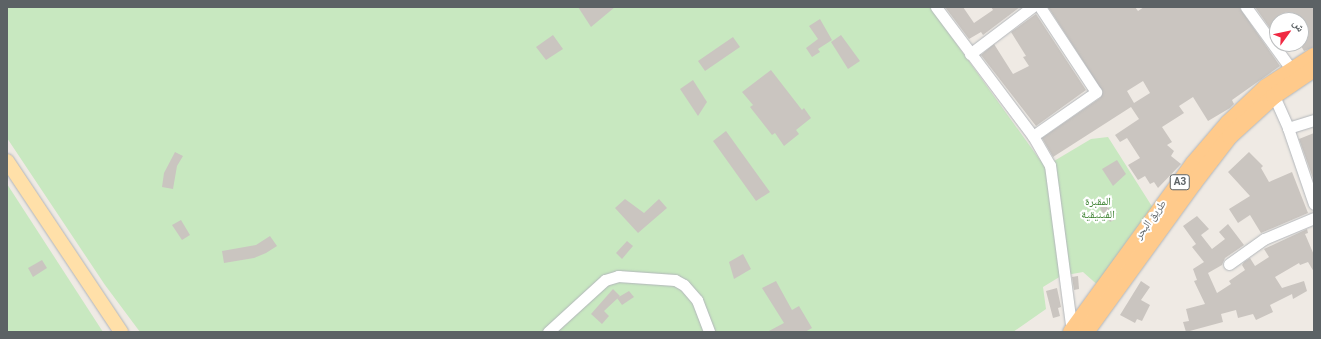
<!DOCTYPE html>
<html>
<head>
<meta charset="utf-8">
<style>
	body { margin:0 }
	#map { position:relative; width:1321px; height:339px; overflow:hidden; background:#efeae4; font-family:Roboto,"Noto Naskh Arabic",sans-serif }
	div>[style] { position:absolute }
	.green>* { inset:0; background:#c8e8c0 }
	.building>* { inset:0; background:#cac5c0 }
	.roads { filter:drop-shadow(0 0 1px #b2b6ba) drop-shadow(0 0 1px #b2b6ba) }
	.minor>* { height:11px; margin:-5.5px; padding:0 5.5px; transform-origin:5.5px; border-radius:5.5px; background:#fff }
	.major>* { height:14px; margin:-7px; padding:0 7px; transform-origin:7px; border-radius:7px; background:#ffe0a9 }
	.highway>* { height:16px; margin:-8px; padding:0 8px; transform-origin:8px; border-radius:8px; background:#ffca8b }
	span { translate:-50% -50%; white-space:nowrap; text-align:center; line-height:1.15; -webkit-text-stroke:4px #fff; paint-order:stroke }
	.shield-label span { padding:1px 3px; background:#fff; border:1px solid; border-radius:3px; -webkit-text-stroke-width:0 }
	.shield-label { font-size:10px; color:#5c6265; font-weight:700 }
	.park-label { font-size:11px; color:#3c8130 }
	.street-label { font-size:11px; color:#5c6265 }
	.frame { position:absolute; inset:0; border:8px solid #5c6265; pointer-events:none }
	.north { position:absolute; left:1269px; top:12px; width:40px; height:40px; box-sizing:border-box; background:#fff; border:1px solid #bec0c1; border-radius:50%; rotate:57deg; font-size:11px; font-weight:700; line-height:16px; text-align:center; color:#5c6265 }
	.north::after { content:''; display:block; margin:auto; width:14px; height:18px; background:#f02942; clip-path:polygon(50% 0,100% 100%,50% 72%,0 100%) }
</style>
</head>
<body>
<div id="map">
	<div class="green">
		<i style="clip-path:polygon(7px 7px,930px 7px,1040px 160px,1049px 164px,1091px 139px,1108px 137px,1153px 208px,1101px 288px,1083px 272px,1061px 276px,1043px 287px,1046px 309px,1013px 332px,140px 332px,105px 285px,7px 138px)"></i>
		<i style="clip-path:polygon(7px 184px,103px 332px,7px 332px)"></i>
	</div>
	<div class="building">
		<i style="clip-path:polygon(578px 7px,615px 7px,591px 27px)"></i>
		<i style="clip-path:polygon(945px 7px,963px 7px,974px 23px,993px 10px,991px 7px,1020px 7px,983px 35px,981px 32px,969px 39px)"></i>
		<i style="clip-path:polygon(evenodd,1048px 7px,1135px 7px,1138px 11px,1144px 7px,1239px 7px,1280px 66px,1232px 100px,1234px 104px,1230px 108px,1208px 121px,1193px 97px,1179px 106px,1184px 113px,1162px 127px,1172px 142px,1167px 145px,1174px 151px,1171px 156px,1181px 164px,1158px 188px,1154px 182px,1150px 184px,1145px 176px,1138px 180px,1128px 165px,1140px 158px,1127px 138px,1120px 142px,1115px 135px,1139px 119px,1131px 107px,1053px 157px,1042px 138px,1100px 98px,1103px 92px,1048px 7px,1143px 81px,1150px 93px,1134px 103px,1127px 91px,1143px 81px)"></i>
		<i style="clip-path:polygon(1255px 7px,1314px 7px,1314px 47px,1304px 51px,1301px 46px,1301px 20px,1277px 20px,1277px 32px,1274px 34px)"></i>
		<i style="clip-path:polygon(1036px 14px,1086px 90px,1036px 126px,981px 55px,994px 44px,1013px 74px,1029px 66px,1023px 57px,1026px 56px,1011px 32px)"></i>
		<i style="clip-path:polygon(820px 19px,832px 40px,818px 49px,820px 52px,812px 57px,806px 48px,818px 39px,809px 26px)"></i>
		<i style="clip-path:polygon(553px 35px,563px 49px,546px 60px,536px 47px)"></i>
		<i style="clip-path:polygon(841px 35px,860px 61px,848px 69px,831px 42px)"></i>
		<i style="clip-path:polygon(733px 37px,740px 47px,705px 71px,698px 61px)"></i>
		<i style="clip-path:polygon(771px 70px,802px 110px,804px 108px,811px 118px,796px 130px,799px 134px,784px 146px,775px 133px,772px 135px,750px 107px,753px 105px,742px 92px)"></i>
		<i style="clip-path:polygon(693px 80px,707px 102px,698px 116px,680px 89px)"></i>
		<i style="clip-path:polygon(726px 131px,770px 192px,756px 201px,713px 141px)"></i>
		<i style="clip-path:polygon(1314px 133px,1314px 181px,1299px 139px)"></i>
		<i style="clip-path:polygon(175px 152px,183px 156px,177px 166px,173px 189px,162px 187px,164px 173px)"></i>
		<i style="clip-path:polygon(1249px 152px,1263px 166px,1261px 168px,1269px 182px,1292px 172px,1308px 213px,1261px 233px,1250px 215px,1238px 223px,1229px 209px,1250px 196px,1228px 172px)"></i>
		<i style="clip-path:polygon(1117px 160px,1126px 174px,1113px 186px,1102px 169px)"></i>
		<i style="clip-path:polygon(625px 199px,644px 213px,659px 199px,667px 208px,638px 233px,615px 208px)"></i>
		<i style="clip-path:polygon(1106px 204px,1111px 211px,1104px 215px,1100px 208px)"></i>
		<i style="clip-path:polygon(1112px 211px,1116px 219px,1110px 222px,1105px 215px)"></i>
		<i style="clip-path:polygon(1197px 216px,1209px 229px,1201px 235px,1212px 249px,1225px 239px,1219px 232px,1228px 224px,1244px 245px,1225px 258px,1222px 265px,1208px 273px,1217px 293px,1231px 284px,1229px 281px,1245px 270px,1242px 265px,1244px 262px,1250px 258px,1255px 266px,1269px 257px,1264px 249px,1307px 229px,1308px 233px,1305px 234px,1314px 255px,1314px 272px,1308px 262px,1300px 265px,1299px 263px,1275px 277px,1282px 288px,1304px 281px,1307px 291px,1293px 299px,1292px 294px,1270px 305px,1273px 312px,1256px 320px,1253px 314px,1238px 318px,1236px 310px,1221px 314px,1223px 322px,1186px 332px,1183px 322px,1189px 321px,1186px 309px,1205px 304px,1194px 281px,1197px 280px,1193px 269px,1204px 262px,1192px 247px,1196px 244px,1183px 226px)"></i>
		<i style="clip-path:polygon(181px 220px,190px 235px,182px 240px,172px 225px)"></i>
		<i style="clip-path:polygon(270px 236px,277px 246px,266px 253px,254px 258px,224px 263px,222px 251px,256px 245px)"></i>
		<i style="clip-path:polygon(627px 241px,633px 246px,622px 259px,616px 253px)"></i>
		<i style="clip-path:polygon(743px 254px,751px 269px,734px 279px,729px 262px)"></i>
		<i style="clip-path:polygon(42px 260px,47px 268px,33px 277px,28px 268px)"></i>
		<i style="clip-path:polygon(1078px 276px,1079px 289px,1074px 290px,1072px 277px)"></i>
		<i style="clip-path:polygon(776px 281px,792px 310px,799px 306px,812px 328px,805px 332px,767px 332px,784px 323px,762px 288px)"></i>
		<i style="clip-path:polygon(1141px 281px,1150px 287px,1141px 300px,1150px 305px,1142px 321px,1137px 319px,1135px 323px,1120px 315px)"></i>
		<i style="clip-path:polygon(1057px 288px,1061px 307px,1058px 308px,1060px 316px,1053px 318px,1046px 291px)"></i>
		<i style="clip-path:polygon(613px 289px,620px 296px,604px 311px,609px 316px,602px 324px,591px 314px)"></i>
		<i style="clip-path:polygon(629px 291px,634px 297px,622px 305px,617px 298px)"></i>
	</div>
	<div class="roads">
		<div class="minor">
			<i style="left:936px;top:7px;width:161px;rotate:53.1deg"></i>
			<i style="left:1033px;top:136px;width:34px;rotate:60deg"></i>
			<i style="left:1050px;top:165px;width:167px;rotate:82.5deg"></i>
			<i style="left:1246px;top:7px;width:77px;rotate:54deg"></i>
			<i style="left:970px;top:54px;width:78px;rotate:-37.2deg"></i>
			<i style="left:1274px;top:96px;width:35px;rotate:66deg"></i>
			<i style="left:1288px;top:128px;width:80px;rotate:71.1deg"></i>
			<i style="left:1288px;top:128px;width:27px;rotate:-17deg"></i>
			<i style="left:1033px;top:136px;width:77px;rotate:-34.9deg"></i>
			<i style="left:1096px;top:92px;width:102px;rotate:-123.4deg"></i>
			<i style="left:1229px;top:264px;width:43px;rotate:-35.5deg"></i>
			<i style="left:1264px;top:239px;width:54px;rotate:-22.8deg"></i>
			<i style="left:548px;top:332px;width:77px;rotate:-42.4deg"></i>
			<i style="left:605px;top:280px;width:14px;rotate:-17deg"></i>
			<i style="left:618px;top:276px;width:57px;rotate:4deg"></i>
			<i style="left:675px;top:280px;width:10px;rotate:29deg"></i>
			<i style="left:684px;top:285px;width:20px;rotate:49deg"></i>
			<i style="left:697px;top:300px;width:34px;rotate:69deg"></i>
		</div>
		<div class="major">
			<i style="left:7px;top:161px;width:206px;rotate:56.3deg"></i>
		</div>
		<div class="highway">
			<i style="left:1071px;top:332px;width:208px;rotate:-54deg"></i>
			<i style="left:1193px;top:164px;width:54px;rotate:-49.5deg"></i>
			<i style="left:1228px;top:123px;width:52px;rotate:-43.5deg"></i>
			<i style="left:1266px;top:87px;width:57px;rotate:-32.9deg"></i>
			<i style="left:1086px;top:332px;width:183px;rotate:-54.1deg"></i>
			<i style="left:1193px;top:184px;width:61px;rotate:-52.4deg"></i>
			<i style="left:1230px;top:136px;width:59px;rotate:-42.3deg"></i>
			<i style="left:1274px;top:96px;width:48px;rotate:-34deg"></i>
		</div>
	</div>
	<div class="shield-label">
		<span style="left:1180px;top:182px">A3</span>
	</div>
	<div class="park-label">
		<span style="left:1098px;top:209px">المقبرة<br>الفينيقية</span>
	</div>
	<div class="street-label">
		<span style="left:1151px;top:220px;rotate:-54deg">طريق البحر</span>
	</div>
	<div class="frame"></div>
	<div class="north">ش</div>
</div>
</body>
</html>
